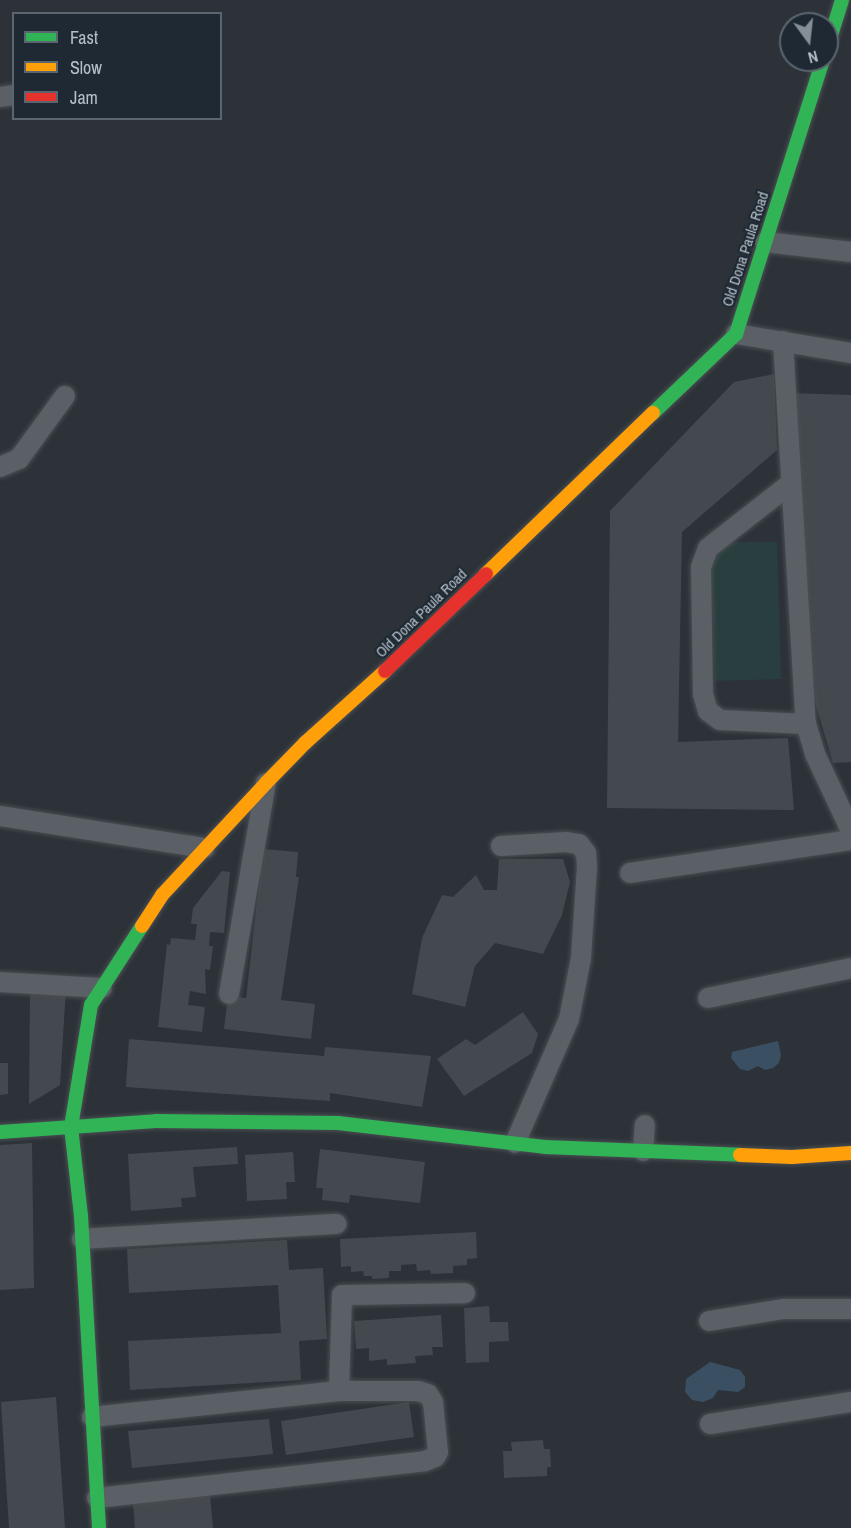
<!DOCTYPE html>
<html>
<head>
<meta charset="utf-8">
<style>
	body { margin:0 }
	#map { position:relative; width:851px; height:1528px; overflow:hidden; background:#2c3238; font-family:"Archivo Narrow",sans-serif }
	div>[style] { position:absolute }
	.green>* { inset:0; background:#293f3f }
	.water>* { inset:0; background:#3b4f63 }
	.building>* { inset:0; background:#44494f }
	.roads { filter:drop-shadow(0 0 2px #4a4e53) drop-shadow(0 0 2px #4a4e53) }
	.street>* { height:20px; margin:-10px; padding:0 10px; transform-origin:10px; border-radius:10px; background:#5b6067 }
	.fast>* { height:14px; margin:-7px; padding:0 7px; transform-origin:7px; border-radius:7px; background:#30b455 }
	.slow>* { height:14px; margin:-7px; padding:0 7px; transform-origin:7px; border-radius:7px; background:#ff9f0a }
	.jam>* { height:14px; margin:-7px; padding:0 7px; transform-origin:7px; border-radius:7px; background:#e5322d }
	span { translate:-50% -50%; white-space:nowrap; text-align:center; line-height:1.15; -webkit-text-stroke:4.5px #1e2933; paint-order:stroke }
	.street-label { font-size:15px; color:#b6bfc9 }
	.legend { position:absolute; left:12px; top:12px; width:210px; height:108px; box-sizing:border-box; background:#1e2933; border:2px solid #5b656f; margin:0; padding:8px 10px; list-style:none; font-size:18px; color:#b6bfc9 }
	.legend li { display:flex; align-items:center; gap:12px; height:30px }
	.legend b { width:30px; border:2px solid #5b656f }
	.north { position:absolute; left:779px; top:12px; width:60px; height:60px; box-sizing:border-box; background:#1e2933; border:2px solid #5b656f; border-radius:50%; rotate:165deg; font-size:16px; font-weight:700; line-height:24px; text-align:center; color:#b6bfc9 }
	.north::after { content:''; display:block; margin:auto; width:21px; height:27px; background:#868e96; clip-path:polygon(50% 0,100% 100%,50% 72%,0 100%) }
</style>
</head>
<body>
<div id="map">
	<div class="green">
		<i style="clip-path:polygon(727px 542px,777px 542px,781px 679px,715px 681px,711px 560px)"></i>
	</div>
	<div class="water">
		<i style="clip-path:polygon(778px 1041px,781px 1055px,779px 1063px,773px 1068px,765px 1070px,758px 1066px,748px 1071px,740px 1069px,731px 1058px,732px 1052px)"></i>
		<i style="clip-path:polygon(710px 1362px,740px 1370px,745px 1377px,745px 1387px,738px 1392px,718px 1390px,713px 1398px,703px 1402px,692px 1400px,685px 1392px,686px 1379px)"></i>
	</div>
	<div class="building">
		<i style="clip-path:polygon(774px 374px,777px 450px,682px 532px,678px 742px,788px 738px,794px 810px,607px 808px,610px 511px,734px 382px)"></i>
		<i style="clip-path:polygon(790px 393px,851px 395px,851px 762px,833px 763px,811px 689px)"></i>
		<i style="clip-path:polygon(263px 849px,298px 852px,296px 877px,299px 877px,281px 1000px,315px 1004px,311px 1039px,224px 1029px,228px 996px,246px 998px)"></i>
		<i style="clip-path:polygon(499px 859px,563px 859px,570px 882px,562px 915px,543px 954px,495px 943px,475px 966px,465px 1007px,412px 994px,422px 938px,442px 895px,453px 897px,476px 875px,484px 890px,497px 890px)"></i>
		<i style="clip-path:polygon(222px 871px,230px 872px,224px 933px,210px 932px,209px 946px,213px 946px,210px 970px,205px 969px,206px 994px,190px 991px,188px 1005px,205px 1007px,202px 1032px,158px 1027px,167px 944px,170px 945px,171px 938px,195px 940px,197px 924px,191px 924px,193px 908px)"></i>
		<i style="clip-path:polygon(66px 988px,60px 1085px,29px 1104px,30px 989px)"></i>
		<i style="clip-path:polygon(523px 1012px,538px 1034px,532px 1053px,464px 1096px,437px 1059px,466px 1039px,475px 1045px)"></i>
		<i style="clip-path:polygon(129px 1039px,324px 1056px,325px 1047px,431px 1056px,422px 1107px,330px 1093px,330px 1101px,126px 1087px)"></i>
		<i style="clip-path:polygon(0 1063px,8px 1063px,8px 1094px,0 1095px)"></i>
		<i style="clip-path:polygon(32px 1143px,34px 1288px,0 1290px,0 1145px)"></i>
		<i style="clip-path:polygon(237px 1147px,238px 1164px,193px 1167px,196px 1197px,181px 1198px,182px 1207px,131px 1211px,128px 1154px)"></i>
		<i style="clip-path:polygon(320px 1149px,425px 1162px,420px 1203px,350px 1195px,349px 1203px,322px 1200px,323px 1188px,316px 1188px)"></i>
		<i style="clip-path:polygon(293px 1152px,295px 1182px,286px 1182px,287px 1199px,247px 1201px,245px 1155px)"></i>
		<i style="clip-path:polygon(476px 1232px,477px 1258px,467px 1259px,467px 1265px,453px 1266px,453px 1273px,431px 1274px,430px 1270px,417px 1271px,416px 1264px,401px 1265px,401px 1271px,389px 1271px,389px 1278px,372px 1279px,372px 1276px,364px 1276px,363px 1271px,351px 1272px,351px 1266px,341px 1267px,340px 1239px)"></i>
		<i style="clip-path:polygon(287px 1240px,289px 1270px,323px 1268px,327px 1339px,299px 1341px,301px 1380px,130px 1390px,128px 1341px,281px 1333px,278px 1285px,129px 1293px,127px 1249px)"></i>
		<i style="clip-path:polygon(489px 1306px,490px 1322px,508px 1322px,509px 1341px,489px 1342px,489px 1362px,466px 1363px,464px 1308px)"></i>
		<i style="clip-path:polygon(441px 1315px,443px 1347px,432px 1347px,433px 1355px,415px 1356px,416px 1363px,387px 1365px,387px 1359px,369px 1361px,369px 1348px,356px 1349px,354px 1321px)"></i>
		<i style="clip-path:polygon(56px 1397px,65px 1528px,9px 1528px,1px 1402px)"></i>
		<i style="clip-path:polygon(409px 1402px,414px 1437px,286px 1455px,281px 1421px)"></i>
		<i style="clip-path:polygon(269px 1419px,273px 1454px,132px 1468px,128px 1431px)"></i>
		<i style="clip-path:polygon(543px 1440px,544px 1449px,550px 1449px,551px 1467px,547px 1467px,547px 1476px,504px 1478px,503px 1451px,512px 1451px,511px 1442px)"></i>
		<i style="clip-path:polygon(210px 1495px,213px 1528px,135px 1528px,133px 1503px)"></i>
	</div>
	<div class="roads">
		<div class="street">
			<i style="left:0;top:97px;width:14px;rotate:-8deg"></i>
			<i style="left:765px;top:242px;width:87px;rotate:6.6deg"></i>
			<i style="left:736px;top:334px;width:117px;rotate:9.4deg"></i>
			<i style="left:783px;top:341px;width:384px;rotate:86.6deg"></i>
			<i style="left:806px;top:724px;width:31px;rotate:73deg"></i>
			<i style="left:815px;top:754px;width:85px;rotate:64.9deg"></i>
			<i style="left:0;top:467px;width:21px;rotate:-23deg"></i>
			<i style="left:19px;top:459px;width:78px;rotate:-53.9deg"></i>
			<i style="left:790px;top:484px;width:104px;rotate:142deg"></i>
			<i style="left:708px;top:548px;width:20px;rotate:110deg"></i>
			<i style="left:701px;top:567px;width:127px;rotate:89.1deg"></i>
			<i style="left:703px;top:694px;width:18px;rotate:74deg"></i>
			<i style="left:708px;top:711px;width:15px;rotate:37deg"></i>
			<i style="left:720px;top:720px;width:86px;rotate:2.7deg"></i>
			<i style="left:0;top:816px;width:207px;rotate:8.9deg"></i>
			<i style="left:501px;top:846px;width:65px;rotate:-3.5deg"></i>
			<i style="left:566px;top:842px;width:13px;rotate:9deg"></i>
			<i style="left:579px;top:844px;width:11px;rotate:52deg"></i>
			<i style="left:586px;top:853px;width:14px;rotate:86deg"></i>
			<i style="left:587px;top:867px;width:91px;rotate:93.8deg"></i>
			<i style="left:581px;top:958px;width:62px;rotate:101.1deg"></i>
			<i style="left:569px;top:1019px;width:135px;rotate:113.5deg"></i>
			<i style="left:630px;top:873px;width:223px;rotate:-8.5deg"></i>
			<i style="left:0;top:982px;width:102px;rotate:3.4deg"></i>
			<i style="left:229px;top:994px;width:214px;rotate:-80.1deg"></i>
			<i style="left:708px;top:998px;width:146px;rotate:-11.8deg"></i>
			<i style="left:643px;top:1151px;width:26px;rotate:-86deg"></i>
			<i style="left:82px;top:1239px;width:255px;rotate:-3.4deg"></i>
			<i style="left:709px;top:1321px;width:76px;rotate:-9.1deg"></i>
			<i style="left:784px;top:1309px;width:67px"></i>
			<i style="left:92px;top:1417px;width:248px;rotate:-6deg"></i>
			<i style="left:339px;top:1391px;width:96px;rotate:-88.2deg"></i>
			<i style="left:342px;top:1295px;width:123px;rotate:-0.9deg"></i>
			<i style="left:710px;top:1424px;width:143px;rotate:-8.9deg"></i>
			<i style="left:97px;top:1498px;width:330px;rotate:-6.4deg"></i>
			<i style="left:425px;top:1461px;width:11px;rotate:-22deg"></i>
			<i style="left:435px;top:1457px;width:6px;rotate:-59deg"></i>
			<i style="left:438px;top:1452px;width:50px;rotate:-95.7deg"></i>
			<i style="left:433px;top:1402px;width:9px;rotate:-122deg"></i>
			<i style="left:428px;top:1394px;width:10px;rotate:-163deg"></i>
			<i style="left:418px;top:1391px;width:79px;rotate:180deg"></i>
		</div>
		<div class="fast">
			<i style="left:827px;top:48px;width:50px;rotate:-72.6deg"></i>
			<i style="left:653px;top:413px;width:115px;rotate:-43.6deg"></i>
			<i style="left:736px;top:334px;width:287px;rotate:-72.4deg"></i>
			<i style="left:0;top:1132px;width:156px;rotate:-4deg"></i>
			<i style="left:156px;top:1121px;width:182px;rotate:0.6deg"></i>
			<i style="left:338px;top:1123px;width:208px;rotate:6.6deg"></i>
			<i style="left:545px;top:1147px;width:195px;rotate:2.3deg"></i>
			<i style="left:99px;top:1528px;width:313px;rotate:-93.3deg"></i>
			<i style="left:81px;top:1216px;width:90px;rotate:-96.4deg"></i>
			<i style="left:71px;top:1127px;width:124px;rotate:-80.7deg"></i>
			<i style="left:91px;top:1005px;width:94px;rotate:-57.2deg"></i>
		</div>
		<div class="slow">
			<i style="left:486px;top:574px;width:232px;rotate:-44deg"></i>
			<i style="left:142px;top:926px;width:37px;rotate:-57deg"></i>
			<i style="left:162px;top:895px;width:153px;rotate:-47.1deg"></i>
			<i style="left:266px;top:783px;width:57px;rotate:-45.7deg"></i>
			<i style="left:306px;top:742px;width:106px;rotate:-41.9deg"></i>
			<i style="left:740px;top:1155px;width:52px;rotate:2.2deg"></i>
			<i style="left:792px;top:1157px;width:59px;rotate:-3.9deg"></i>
		</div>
		<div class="jam">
			<i style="left:385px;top:671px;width:140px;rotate:-43.8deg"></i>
		</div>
	</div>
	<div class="street-label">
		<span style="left:745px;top:249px;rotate:-72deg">Old Dona Paula Road</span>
		<span style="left:421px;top:613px;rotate:-44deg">Old Dona Paula Road</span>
	</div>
	<ul class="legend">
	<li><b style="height:8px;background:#30b455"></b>Fast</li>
	<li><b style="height:8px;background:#ff9f0a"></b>Slow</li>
	<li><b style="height:8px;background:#e5322d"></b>Jam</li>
	</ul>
	<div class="north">N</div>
</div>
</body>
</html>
